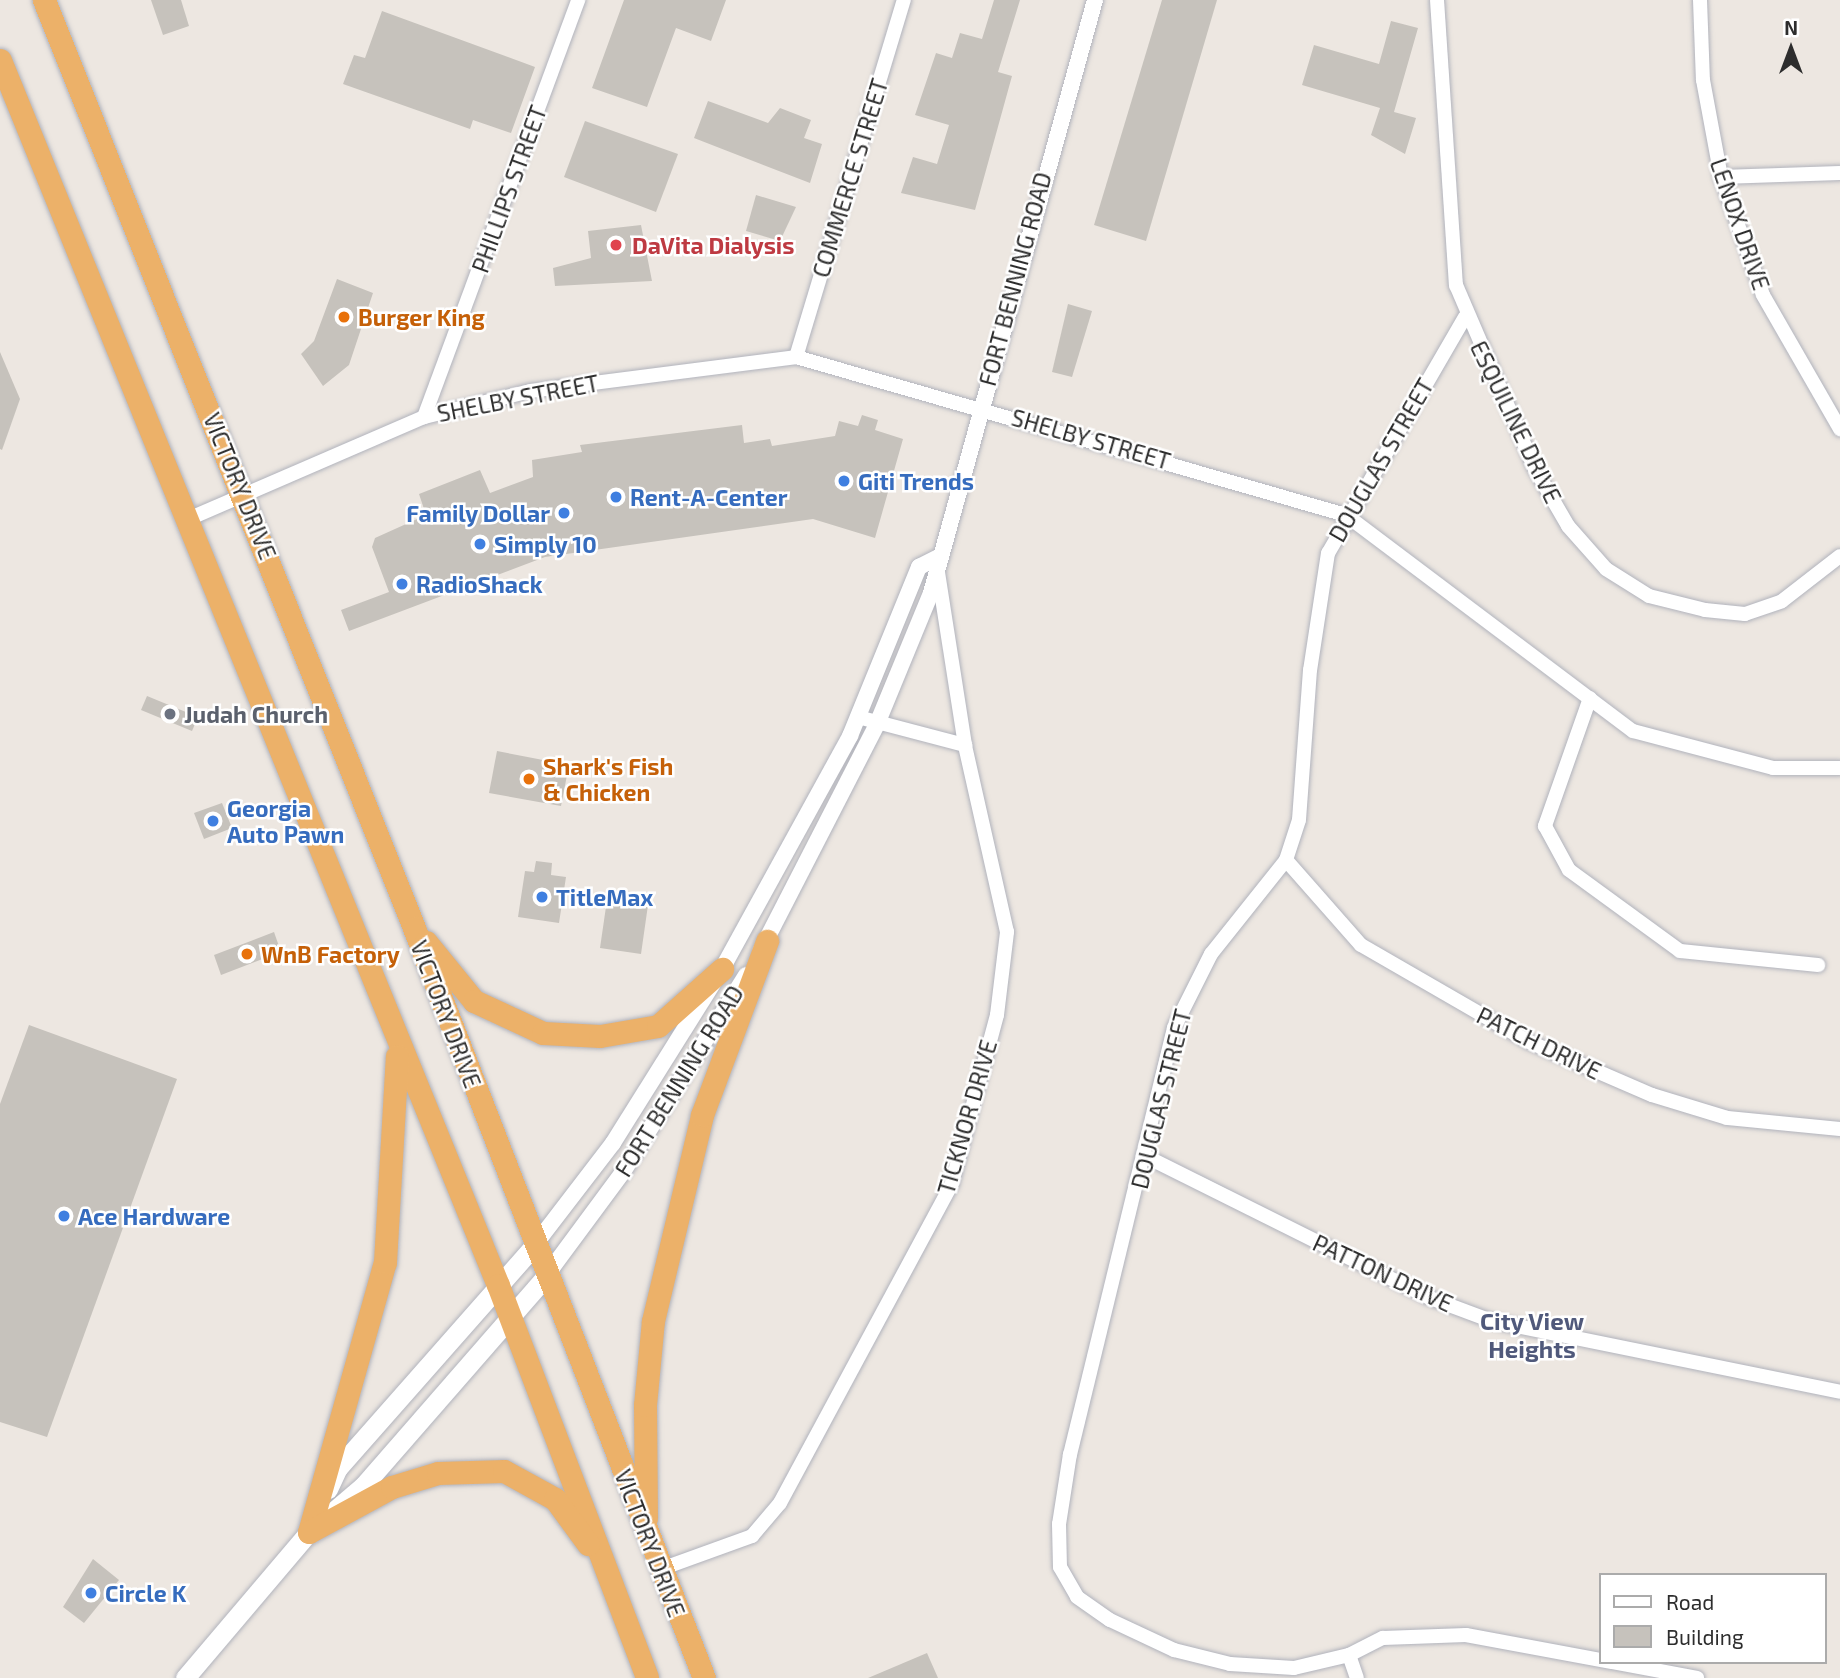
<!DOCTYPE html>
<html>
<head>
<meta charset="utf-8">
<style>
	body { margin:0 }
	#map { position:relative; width:1840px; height:1678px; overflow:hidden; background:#ede7e1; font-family:"Exo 2",sans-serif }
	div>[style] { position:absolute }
	.building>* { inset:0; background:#c6c2bc }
	.roads { filter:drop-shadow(0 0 2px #b1b3bc) drop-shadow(0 0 2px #b1b3bc) }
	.minor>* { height:14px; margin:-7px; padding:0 7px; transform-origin:7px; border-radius:7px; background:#fff }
	.tertiary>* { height:16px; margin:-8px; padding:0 8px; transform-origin:8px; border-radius:8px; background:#fff }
	.secondary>* { height:19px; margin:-9.5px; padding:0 9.5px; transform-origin:9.5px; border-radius:9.5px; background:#fff }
	.trunk>* { height:23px; margin:-11.5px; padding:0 11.5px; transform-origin:11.5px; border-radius:11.5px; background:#ecb169 }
	.dots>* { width:19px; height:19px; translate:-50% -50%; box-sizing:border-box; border:4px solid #fff; border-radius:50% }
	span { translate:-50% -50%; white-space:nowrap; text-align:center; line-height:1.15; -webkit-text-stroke:5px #fff; paint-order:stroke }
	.street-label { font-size:23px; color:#2d2d2d }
	.health-label { font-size:23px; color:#be3a42; font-weight:700 }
	.left { translate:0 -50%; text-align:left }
	.food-label { font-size:23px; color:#c56008; font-weight:700 }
	.shop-label { font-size:23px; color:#366cbe; font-weight:700 }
	.right { translate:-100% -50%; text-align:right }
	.worship-label { font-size:23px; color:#5b616d; font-weight:700 }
	.neighbourhood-label { font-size:24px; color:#50597b; font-weight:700 }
	.legend { position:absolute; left:1599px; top:1573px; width:228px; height:91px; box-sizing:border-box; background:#fff; border:2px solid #ababab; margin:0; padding:9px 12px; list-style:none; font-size:21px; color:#2d2d2d }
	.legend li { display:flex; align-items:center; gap:14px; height:35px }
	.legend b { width:35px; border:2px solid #ababab }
	.north { position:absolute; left:1756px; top:14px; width:70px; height:70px; -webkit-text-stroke:5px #fff; paint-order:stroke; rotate:0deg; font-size:19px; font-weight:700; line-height:28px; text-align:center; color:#2d2d2d }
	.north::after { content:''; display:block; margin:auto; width:24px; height:32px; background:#2d2d2d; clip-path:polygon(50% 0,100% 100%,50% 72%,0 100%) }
</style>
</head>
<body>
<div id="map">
	<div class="building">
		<i style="clip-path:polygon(151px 0,181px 0,189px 26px,163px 35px)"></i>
		<i style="clip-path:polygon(624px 0,726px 0,711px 41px,676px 28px,647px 107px,592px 88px)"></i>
		<i style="clip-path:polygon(994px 0,1020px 0,998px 72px,1012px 76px,975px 210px,901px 193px,913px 157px,937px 164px,949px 125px,915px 115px,936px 53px,952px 58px,960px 33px,982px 39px)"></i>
		<i style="clip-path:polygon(1162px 0,1217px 0,1146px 241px,1094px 225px)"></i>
		<i style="clip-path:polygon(382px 11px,535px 67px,511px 133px,473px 120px,470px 129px,343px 84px,354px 55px,365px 58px)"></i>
		<i style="clip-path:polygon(1391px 21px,1418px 28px,1394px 112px,1416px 118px,1405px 154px,1371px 135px,1380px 108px,1302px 85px,1314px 45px,1379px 64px)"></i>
		<i style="clip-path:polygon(708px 101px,768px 123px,780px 108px,811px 120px,804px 138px,822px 144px,810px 183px,694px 138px)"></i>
		<i style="clip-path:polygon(585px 121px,678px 154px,656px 212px,564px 177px)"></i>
		<i style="clip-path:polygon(756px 195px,796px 207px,780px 241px,746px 231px)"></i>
		<i style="clip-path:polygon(641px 225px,652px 281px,555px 286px,553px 268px,591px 258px,588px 231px)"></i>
		<i style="clip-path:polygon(337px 279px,373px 293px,349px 365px,323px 386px,301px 354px,314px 341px)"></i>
		<i style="clip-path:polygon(1068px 304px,1092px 311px,1072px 377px,1052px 372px)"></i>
		<i style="clip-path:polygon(0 352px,20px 399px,2px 450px,0 449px)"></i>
		<i style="clip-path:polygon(862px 415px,878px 420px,875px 430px,903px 439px,875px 538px,813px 519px,545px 557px,349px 631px,341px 610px,389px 592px,372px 547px,375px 538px,426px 515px,419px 494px,480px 470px,490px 493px,533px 477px,532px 460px,582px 452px,580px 445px,742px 425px,744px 443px,770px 439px,772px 446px,835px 436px,839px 421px,858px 426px)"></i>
		<i style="clip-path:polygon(147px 696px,198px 717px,192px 731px,141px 710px)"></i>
		<i style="clip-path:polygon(497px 751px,569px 765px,561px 806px,489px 793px)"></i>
		<i style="clip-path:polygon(222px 803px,232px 828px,204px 839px,194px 813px)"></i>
		<i style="clip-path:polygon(536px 861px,552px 863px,551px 875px,566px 877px,559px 923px,518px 917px,525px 871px,534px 872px)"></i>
		<i style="clip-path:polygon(608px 893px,649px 898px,641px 954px,600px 948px)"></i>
		<i style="clip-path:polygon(274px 932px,281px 952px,221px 975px,214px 955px)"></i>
		<i style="clip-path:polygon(29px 1025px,177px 1079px,47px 1437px,0 1422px,0 1104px)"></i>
		<i style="clip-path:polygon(93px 1559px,119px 1580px,84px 1623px,63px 1607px)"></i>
		<i style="clip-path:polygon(927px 1653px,938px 1678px,868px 1678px)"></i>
	</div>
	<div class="roads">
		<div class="minor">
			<i style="left:1437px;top:0;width:286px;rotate:86.2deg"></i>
			<i style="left:1456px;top:285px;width:200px;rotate:66.8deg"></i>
			<i style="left:1535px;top:469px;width:66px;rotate:59.9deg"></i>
			<i style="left:1568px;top:526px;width:57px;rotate:48.5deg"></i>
			<i style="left:1606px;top:569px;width:51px;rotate:32.1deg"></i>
			<i style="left:1649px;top:596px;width:58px;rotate:14deg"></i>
			<i style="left:1705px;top:610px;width:40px;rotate:5.7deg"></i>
			<i style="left:1745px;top:614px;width:39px;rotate:-19deg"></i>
			<i style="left:1782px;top:601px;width:73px;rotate:-37.8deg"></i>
			<i style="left:1700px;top:0;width:80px;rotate:87.9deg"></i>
			<i style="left:1703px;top:80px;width:99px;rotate:79.5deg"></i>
			<i style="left:1721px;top:177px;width:125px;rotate:70.4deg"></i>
			<i style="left:1763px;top:295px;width:155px;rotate:60.1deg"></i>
			<i style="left:1721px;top:177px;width:119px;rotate:-1.9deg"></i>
			<i style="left:1465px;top:317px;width:273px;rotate:120.1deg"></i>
			<i style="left:1328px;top:553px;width:118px;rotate:98.7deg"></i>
			<i style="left:1310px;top:670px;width:150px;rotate:94.2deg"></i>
			<i style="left:1299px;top:820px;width:42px;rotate:108deg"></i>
			<i style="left:1286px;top:860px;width:120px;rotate:128.6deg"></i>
			<i style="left:1211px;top:954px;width:83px;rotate:116.6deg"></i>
			<i style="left:1174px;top:1028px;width:439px;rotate:103.7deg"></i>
			<i style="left:1070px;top:1454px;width:71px;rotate:98.9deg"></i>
			<i style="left:1059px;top:1524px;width:43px;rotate:88.7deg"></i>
			<i style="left:1060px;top:1567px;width:34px;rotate:60deg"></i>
			<i style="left:1077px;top:1597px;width:40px;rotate:34.9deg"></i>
			<i style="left:1110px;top:1620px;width:71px;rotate:25.1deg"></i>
			<i style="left:1174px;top:1650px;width:58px;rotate:14deg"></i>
			<i style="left:1230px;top:1664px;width:64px;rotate:3.6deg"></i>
			<i style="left:1294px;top:1668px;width:57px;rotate:-13.3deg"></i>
			<i style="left:1349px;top:1655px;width:38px;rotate:-27deg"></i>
			<i style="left:1383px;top:1638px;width:83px;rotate:-2.1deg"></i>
			<i style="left:1466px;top:1635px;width:235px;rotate:10.5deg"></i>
			<i style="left:796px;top:357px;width:373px;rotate:-73.2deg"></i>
			<i style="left:424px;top:417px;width:445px;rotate:-69.7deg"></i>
			<i style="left:186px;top:520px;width:259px;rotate:-23.4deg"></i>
			<i style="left:424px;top:417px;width:110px;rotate:-13.7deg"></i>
			<i style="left:531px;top:391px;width:267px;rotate:-7.3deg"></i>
			<i style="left:796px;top:357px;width:572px;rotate:16.03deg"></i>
			<i style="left:1346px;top:515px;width:359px;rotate:37deg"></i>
			<i style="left:1633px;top:731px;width:145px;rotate:14.8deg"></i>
			<i style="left:1773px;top:768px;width:67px"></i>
			<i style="left:1590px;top:698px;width:136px;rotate:109.4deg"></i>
			<i style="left:1545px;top:826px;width:50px;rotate:61.4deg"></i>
			<i style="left:1569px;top:870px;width:137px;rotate:36.1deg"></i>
			<i style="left:1680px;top:951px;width:139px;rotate:5.8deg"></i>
			<i style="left:858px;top:717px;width:111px;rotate:14.7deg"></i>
			<i style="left:1286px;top:860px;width:113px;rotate:48.6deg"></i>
			<i style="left:1361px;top:945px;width:192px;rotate:30deg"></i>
			<i style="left:1527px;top:1041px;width:136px;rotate:23.4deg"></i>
			<i style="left:1652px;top:1095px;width:78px;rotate:17deg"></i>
			<i style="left:1727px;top:1118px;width:114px;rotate:5.6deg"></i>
			<i style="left:1145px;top:1156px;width:318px;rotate:26.5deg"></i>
			<i style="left:1430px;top:1298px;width:66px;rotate:20.4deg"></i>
			<i style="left:1492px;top:1321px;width:355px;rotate:11.5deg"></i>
			<i style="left:661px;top:1569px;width:97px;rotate:-19.9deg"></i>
			<i style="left:752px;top:1536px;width:43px;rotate:-49.7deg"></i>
			<i style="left:780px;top:1503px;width:363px;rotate:-61.7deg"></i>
			<i style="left:952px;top:1183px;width:174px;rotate:-75deg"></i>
			<i style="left:997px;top:1015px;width:84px;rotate:-83.1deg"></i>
			<i style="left:1007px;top:932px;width:192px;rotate:-102.7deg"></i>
			<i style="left:965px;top:745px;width:174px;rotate:-98.9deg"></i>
			<i style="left:1349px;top:1655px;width:24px;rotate:71deg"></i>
		</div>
		<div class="tertiary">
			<i style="left:761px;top:950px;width:254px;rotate:-62.8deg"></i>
			<i style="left:877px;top:724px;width:142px;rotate:-67.6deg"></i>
			<i style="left:931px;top:593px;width:615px;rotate:-74.54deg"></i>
			<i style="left:534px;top:1246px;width:130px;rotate:-52.5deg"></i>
			<i style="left:613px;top:1143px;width:205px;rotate:-57.9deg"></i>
			<i style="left:722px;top:969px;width:266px;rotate:-61.2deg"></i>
			<i style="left:850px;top:736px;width:183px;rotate:-67.8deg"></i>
			<i style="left:919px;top:567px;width:20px;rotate:-27deg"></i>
			<i style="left:546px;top:1276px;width:129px;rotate:-53.5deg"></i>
			<i style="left:623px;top:1172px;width:232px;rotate:-58deg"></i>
		</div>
		<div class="secondary">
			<i style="left:328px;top:1489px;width:23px;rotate:-65deg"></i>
			<i style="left:338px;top:1468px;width:296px;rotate:-48.6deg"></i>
			<i style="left:185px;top:1678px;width:192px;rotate:-49.7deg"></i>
			<i style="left:309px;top:1532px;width:71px;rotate:-40.4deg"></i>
			<i style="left:363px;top:1486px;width:279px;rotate:-48.9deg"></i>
		</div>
		<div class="trunk">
			<i style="left:44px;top:0;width:999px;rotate:68.26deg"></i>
			<i style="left:414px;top:928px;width:804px;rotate:68.86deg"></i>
			<i style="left:0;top:60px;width:1322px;rotate:67.88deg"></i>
			<i style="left:498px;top:1285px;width:420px;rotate:69.2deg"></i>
			<i style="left:426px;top:942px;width:76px;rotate:50.9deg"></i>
			<i style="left:474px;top:1001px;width:76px;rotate:24.9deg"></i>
			<i style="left:543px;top:1033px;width:57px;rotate:3deg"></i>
			<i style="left:600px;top:1036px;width:59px;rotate:-9.8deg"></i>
			<i style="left:658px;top:1026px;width:86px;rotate:-41.7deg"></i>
			<i style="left:646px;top:1518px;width:113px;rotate:-90.5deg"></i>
			<i style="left:645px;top:1405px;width:84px;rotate:-84.6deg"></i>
			<i style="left:653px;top:1321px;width:212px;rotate:-76.6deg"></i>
			<i style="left:702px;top:1115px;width:186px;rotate:-69.5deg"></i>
			<i style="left:309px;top:1532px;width:280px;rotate:-74.3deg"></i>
			<i style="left:385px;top:1262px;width:206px;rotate:-86.7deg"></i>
			<i style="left:309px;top:1532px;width:94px;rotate:-28.5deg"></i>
			<i style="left:392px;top:1487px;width:48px;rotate:-16.9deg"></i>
			<i style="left:438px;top:1473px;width:66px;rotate:-1.7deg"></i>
			<i style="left:504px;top:1471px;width:58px;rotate:28.8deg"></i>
			<i style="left:555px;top:1499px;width:56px;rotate:53.7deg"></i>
		</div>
	</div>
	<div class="dots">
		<i style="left:616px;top:245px;background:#e0444e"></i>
		<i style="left:344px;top:317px;background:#e8710a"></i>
		<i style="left:844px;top:481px;background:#3f7fe0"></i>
		<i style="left:616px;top:497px;background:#3f7fe0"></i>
		<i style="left:564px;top:513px;background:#3f7fe0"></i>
		<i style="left:480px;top:544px;background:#3f7fe0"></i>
		<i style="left:402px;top:584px;background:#3f7fe0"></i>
		<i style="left:170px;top:714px;background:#6b7280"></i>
		<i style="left:529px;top:779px;background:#e8710a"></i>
		<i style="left:213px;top:821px;background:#3f7fe0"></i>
		<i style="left:542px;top:897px;background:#3f7fe0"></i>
		<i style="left:247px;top:954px;background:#e8710a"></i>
		<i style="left:64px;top:1216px;background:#3f7fe0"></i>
		<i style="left:91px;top:1593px;background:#3f7fe0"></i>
	</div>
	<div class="street-label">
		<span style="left:850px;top:178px;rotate:-73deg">COMMERCE STREET</span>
		<span style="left:509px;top:189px;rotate:-70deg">PHILLIPS STREET</span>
		<span style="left:1740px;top:224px;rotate:71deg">LENOX DRIVE</span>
		<span style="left:1015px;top:279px;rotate:-75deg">FORT BENNING ROAD</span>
		<span style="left:518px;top:398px;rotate:-11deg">SHELBY STREET</span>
		<span style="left:1516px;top:422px;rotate:64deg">ESQUILINE DRIVE</span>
		<span style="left:1091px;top:439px;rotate:16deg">SHELBY STREET</span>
		<span style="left:1381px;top:460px;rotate:-60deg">DOUGLAS STREET</span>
		<span style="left:240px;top:486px;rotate:68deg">VICTORY DRIVE</span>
		<span style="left:446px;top:1014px;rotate:69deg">VICTORY DRIVE</span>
		<span style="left:1539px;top:1043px;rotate:26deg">PATCH DRIVE</span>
		<span style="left:679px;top:1081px;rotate:-58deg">FORT BENNING ROAD</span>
		<span style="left:1161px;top:1099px;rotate:-76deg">DOUGLAS STREET</span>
		<span style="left:967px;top:1117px;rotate:-74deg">TICKNOR DRIVE</span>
		<span style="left:1383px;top:1273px;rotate:25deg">PATTON DRIVE</span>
		<span style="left:650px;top:1543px;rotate:69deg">VICTORY DRIVE</span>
	</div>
	<div class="health-label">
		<span class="left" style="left:632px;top:245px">DaVita Dialysis</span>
	</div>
	<div class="food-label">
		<span class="left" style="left:358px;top:317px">Burger King</span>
		<span class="left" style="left:543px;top:779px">Shark's Fish<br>&amp; Chicken</span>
		<span class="left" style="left:261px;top:954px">WnB Factory</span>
	</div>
	<div class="shop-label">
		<span class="left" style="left:858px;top:481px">Giti Trends</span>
		<span class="left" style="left:630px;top:497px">Rent-A-Center</span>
		<span class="right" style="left:550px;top:513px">Family Dollar</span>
		<span class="left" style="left:494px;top:544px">Simply 10</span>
		<span class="left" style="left:416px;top:584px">RadioShack</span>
		<span class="left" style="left:227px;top:821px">Georgia<br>Auto Pawn</span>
		<span class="left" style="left:556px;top:897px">TitleMax</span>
		<span class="left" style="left:78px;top:1216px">Ace Hardware</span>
		<span class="left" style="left:105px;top:1593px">Circle K</span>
	</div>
	<div class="worship-label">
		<span class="left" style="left:184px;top:714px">Judah Church</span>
	</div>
	<div class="neighbourhood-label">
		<span style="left:1532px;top:1335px">City View<br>Heights</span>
	</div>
	<ul class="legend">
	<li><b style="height:9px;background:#fff"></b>Road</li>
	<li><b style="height:19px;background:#c6c2bc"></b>Building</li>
	</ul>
	<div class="north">N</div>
</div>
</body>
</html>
